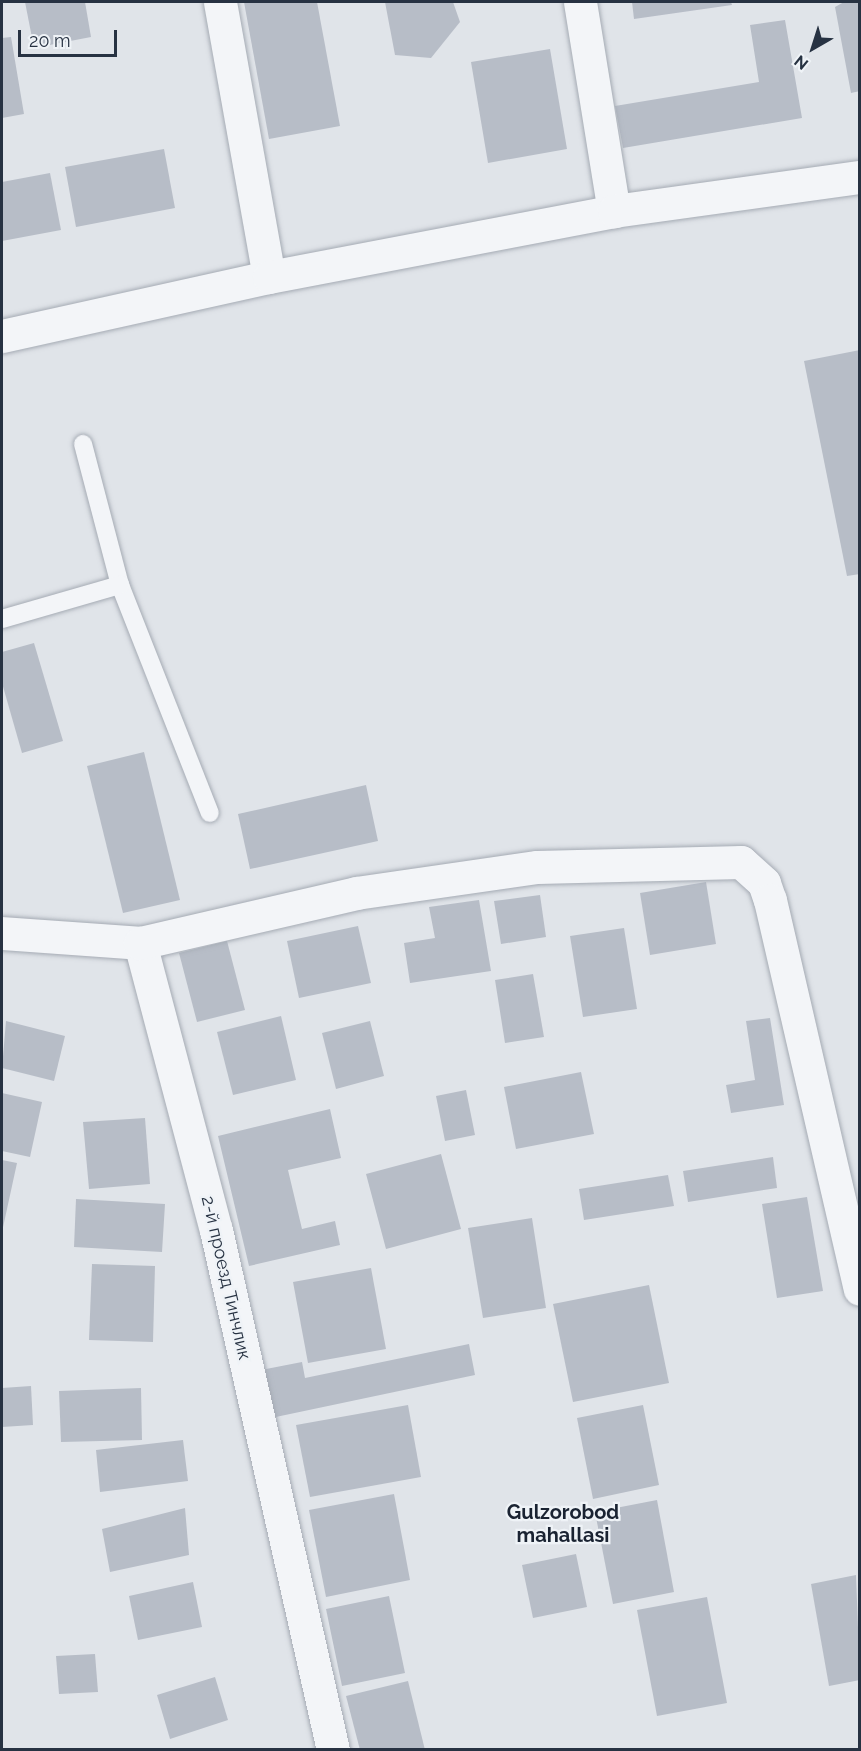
<!DOCTYPE html>
<html>
<head>
<meta charset="utf-8">
<style>
	body { margin:0 }
	#map { position:relative; width:861px; height:1751px; overflow:hidden; background:#e0e4e9; font-family:Raleway,sans-serif }
	div>[style] { position:absolute }
	.building>* { inset:0; background:#b7bdc7 }
	.roads { filter:drop-shadow(0 0 2px #a5abb4) drop-shadow(0 0 2px #a5abb4) }
	.service>* { height:18px; margin:-9px; padding:0 9px; transform-origin:9px; border-radius:9px; background:#f3f5f8 }
	.minor>* { height:33px; margin:-16.5px; padding:0 16.5px; transform-origin:16.5px; border-radius:16.5px; background:#f3f5f8 }
	span { translate:-50% -50%; white-space:nowrap; text-align:center; line-height:1.15; -webkit-text-stroke:4.5px #eff3f7; paint-order:stroke }
	.street-label { font-size:18px; color:#273242 }
	.neighbourhood-label { font-size:20px; color:#1a2332; font-weight:700 }
	.frame { position:absolute; inset:0; border:3px solid #273242; pointer-events:none }
	.north { position:absolute; left:783px; top:18px; width:60px; height:60px; -webkit-text-stroke:4px #eff3f7; paint-order:stroke; rotate:219deg; font-size:16px; font-weight:700; line-height:24px; text-align:center; color:#273242 }
	.north::after { content:''; display:block; margin:auto; width:21px; height:27px; background:#273242; clip-path:polygon(50% 0,100% 100%,50% 72%,0 100%) }
	.scale { position:absolute; left:18px; top:30px; width:99px; height:27px; box-sizing:border-box; border:3px solid #273242; border-top:0; padding-left:8px; font-size:18px; line-height:21px; white-space:nowrap; color:#273242; -webkit-text-stroke:4px #eff3f7; paint-order:stroke }
</style>
</head>
<body>
<div id="map">
	<div class="building">
		<i style="clip-path:polygon(25px 2px,85px 2px,91px 37px,34px 48px)"></i>
		<i style="clip-path:polygon(244px 2px,317px 2px,340px 126px,269px 139px)"></i>
		<i style="clip-path:polygon(385px 2px,453px 2px,460px 22px,431px 58px,395px 55px)"></i>
		<i style="clip-path:polygon(632px 2px,731px 2px,732px 5px,634px 19px)"></i>
		<i style="clip-path:polygon(844px 2px,860px 2px,860px 91px,851px 93px,835px 7px)"></i>
		<i style="clip-path:polygon(785px 20px,802px 118px,623px 148px,615px 106px,759px 82px,750px 25px)"></i>
		<i style="clip-path:polygon(11px 37px,24px 114px,2px 118px,2px 38px)"></i>
		<i style="clip-path:polygon(550px 49px,567px 149px,488px 163px,471px 62px)"></i>
		<i style="clip-path:polygon(164px 149px,175px 208px,76px 227px,65px 167px)"></i>
		<i style="clip-path:polygon(50px 173px,61px 230px,2px 241px,2px 182px)"></i>
		<i style="clip-path:polygon(860px 350px,860px 574px,847px 576px,804px 361px)"></i>
		<i style="clip-path:polygon(34px 643px,63px 741px,22px 753px,2px 683px,2px 652px)"></i>
		<i style="clip-path:polygon(144px 752px,180px 900px,123px 913px,87px 766px)"></i>
		<i style="clip-path:polygon(366px 785px,378px 841px,250px 869px,238px 814px)"></i>
		<i style="clip-path:polygon(706px 882px,716px 944px,650px 955px,640px 893px)"></i>
		<i style="clip-path:polygon(540px 895px,546px 937px,501px 944px,494px 901px)"></i>
		<i style="clip-path:polygon(479px 900px,491px 971px,410px 983px,404px 943px,435px 938px,429px 907px)"></i>
		<i style="clip-path:polygon(358px 926px,371px 983px,299px 998px,287px 941px)"></i>
		<i style="clip-path:polygon(624px 928px,637px 1009px,583px 1017px,570px 936px)"></i>
		<i style="clip-path:polygon(227px 941px,245px 1010px,197px 1022px,179px 953px)"></i>
		<i style="clip-path:polygon(533px 974px,544px 1037px,505px 1043px,495px 980px)"></i>
		<i style="clip-path:polygon(281px 1016px,296px 1080px,233px 1095px,217px 1032px)"></i>
		<i style="clip-path:polygon(770px 1018px,784px 1105px,731px 1113px,726px 1085px,755px 1080px,746px 1021px)"></i>
		<i style="clip-path:polygon(6px 1021px,65px 1036px,54px 1081px,2px 1068px)"></i>
		<i style="clip-path:polygon(370px 1021px,384px 1076px,336px 1089px,322px 1033px)"></i>
		<i style="clip-path:polygon(581px 1072px,594px 1134px,516px 1149px,504px 1087px)"></i>
		<i style="clip-path:polygon(466px 1090px,475px 1135px,445px 1141px,436px 1096px)"></i>
		<i style="clip-path:polygon(2px 1093px,42px 1102px,30px 1157px,2px 1151px)"></i>
		<i style="clip-path:polygon(330px 1109px,341px 1158px,288px 1170px,302px 1229px,335px 1221px,340px 1245px,249px 1266px,218px 1136px)"></i>
		<i style="clip-path:polygon(145px 1118px,150px 1184px,89px 1189px,83px 1122px)"></i>
		<i style="clip-path:polygon(441px 1154px,461px 1229px,386px 1249px,366px 1174px)"></i>
		<i style="clip-path:polygon(773px 1157px,777px 1188px,688px 1202px,683px 1171px)"></i>
		<i style="clip-path:polygon(2px 1160px,17px 1163px,2px 1232px)"></i>
		<i style="clip-path:polygon(668px 1175px,674px 1206px,584px 1220px,579px 1189px)"></i>
		<i style="clip-path:polygon(807px 1197px,823px 1291px,777px 1298px,762px 1204px)"></i>
		<i style="clip-path:polygon(76px 1199px,165px 1204px,162px 1252px,74px 1247px)"></i>
		<i style="clip-path:polygon(532px 1218px,546px 1308px,483px 1318px,468px 1228px)"></i>
		<i style="clip-path:polygon(92px 1264px,155px 1266px,153px 1342px,89px 1340px)"></i>
		<i style="clip-path:polygon(371px 1268px,386px 1349px,308px 1363px,293px 1282px)"></i>
		<i style="clip-path:polygon(649px 1285px,669px 1383px,573px 1402px,553px 1304px)"></i>
		<i style="clip-path:polygon(469px 1344px,475px 1375px,271px 1418px,261px 1370px,302px 1362px,305px 1378px)"></i>
		<i style="clip-path:polygon(31px 1386px,33px 1425px,2px 1427px,2px 1388px)"></i>
		<i style="clip-path:polygon(141px 1388px,142px 1440px,61px 1442px,59px 1391px)"></i>
		<i style="clip-path:polygon(408px 1405px,421px 1477px,310px 1497px,296px 1425px)"></i>
		<i style="clip-path:polygon(643px 1405px,659px 1485px,593px 1499px,577px 1418px)"></i>
		<i style="clip-path:polygon(183px 1440px,188px 1481px,100px 1492px,96px 1450px)"></i>
		<i style="clip-path:polygon(394px 1494px,410px 1580px,326px 1597px,309px 1510px)"></i>
		<i style="clip-path:polygon(657px 1500px,674px 1592px,613px 1604px,595px 1512px)"></i>
		<i style="clip-path:polygon(185px 1508px,189px 1555px,110px 1572px,102px 1529px)"></i>
		<i style="clip-path:polygon(576px 1554px,587px 1607px,533px 1618px,522px 1565px)"></i>
		<i style="clip-path:polygon(856px 1575px,860px 1680px,829px 1686px,811px 1584px)"></i>
		<i style="clip-path:polygon(193px 1582px,202px 1627px,138px 1640px,129px 1596px)"></i>
		<i style="clip-path:polygon(389px 1596px,405px 1673px,342px 1686px,326px 1609px)"></i>
		<i style="clip-path:polygon(707px 1597px,727px 1703px,657px 1716px,637px 1610px)"></i>
		<i style="clip-path:polygon(95px 1654px,98px 1692px,59px 1694px,56px 1656px)"></i>
		<i style="clip-path:polygon(215px 1677px,228px 1720px,170px 1739px,157px 1695px)"></i>
		<i style="clip-path:polygon(408px 1681px,425px 1750px,360px 1750px,346px 1696px)"></i>
	</div>
	<div class="roads">
		<div class="service">
			<i style="left:83px;top:444px;width:146px;rotate:75.3deg"></i>
			<i style="left:120px;top:585px;width:245px;rotate:68.5deg"></i>
			<i style="left:2px;top:619px;width:123px;rotate:-16.1deg"></i>
		</div>
		<div class="minor">
			<i style="left:220px;top:2px;width:279px;rotate:79.9deg"></i>
			<i style="left:580px;top:2px;width:212px;rotate:80.8deg"></i>
			<i style="left:2px;top:336px;width:273px;rotate:-12.5deg"></i>
			<i style="left:269px;top:277px;width:351px;rotate:-10.8deg"></i>
			<i style="left:614px;top:211px;width:248px;rotate:-7.9deg"></i>
			<i style="left:2px;top:933px;width:138px;rotate:4.1deg"></i>
			<i style="left:140px;top:943px;width:297px;rotate:75.2deg"></i>
			<i style="left:216px;top:1230px;width:533px;rotate:77.32deg"></i>
			<i style="left:140px;top:943px;width:222px;rotate:-13deg"></i>
			<i style="left:356px;top:893px;width:183px;rotate:-8.2deg"></i>
			<i style="left:537px;top:867px;width:204px;rotate:-1.4deg"></i>
			<i style="left:741px;top:862px;width:31px;rotate:42deg"></i>
			<i style="left:764px;top:883px;width:18px;rotate:71deg"></i>
			<i style="left:770px;top:900px;width:399px;rotate:77deg"></i>
		</div>
	</div>
	<div class="street-label">
		<span style="left:226px;top:1278px;rotate:77deg">2-й проезд Тинчлик</span>
	</div>
	<div class="neighbourhood-label">
		<span style="left:563px;top:1524px">Gulzorobod<br>mahallasi</span>
	</div>
	<div class="frame"></div>
	<div class="north">N</div>
	<div class="scale">20 m</div>
</div>
</body>
</html>
